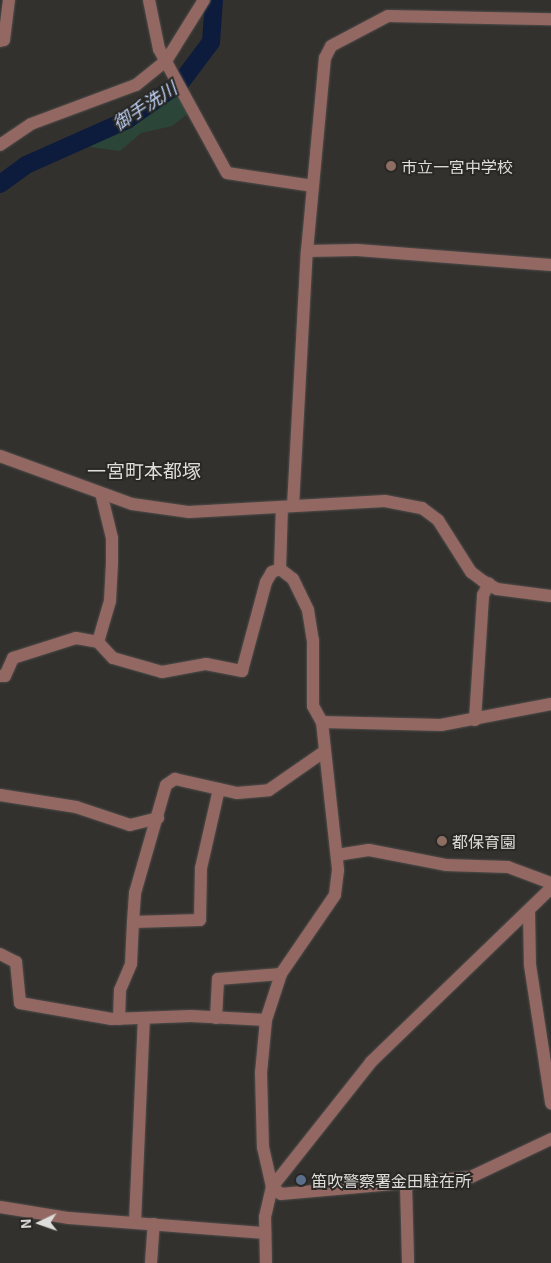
<!DOCTYPE html>
<html>
<head>
<meta charset="utf-8">
<style>
	body { margin:0 }
	#map { position:relative; width:551px; height:1263px; overflow:hidden; background:#33312e; font-family:Georgia,"Noto Sans JP",serif }
	div>[style] { position:absolute }
	.green>* { inset:0; background:#2b4638 }
	.river>* { height:18px; margin:-9px; padding:0 9px; transform-origin:9px; border-radius:9px; background:#0d1c3d }
	.roads { filter:drop-shadow(0 0 1px #4e4d4a) drop-shadow(0 0 1px #4e4d4a) }
	.minor>* { height:12px; margin:-6px; padding:0 6px; transform-origin:6px; border-radius:6px; background:#946862 }
	.dots>* { width:14px; height:14px; translate:-50% -50%; box-sizing:border-box; border:2px solid #292824; border-radius:50% }
	span { translate:-50% -50%; white-space:nowrap; text-align:center; line-height:1.15; -webkit-text-stroke:4px #292824; paint-order:stroke }
	.poi-label { font-size:16px; color:#dedddb }
	.left { translate:0 -50%; text-align:left }
	.water-label { font-size:18px; color:#bed2f8; font-style:italic }
	.quarter-label { font-size:19px; color:#dedddb }
	.north { position:absolute; left:15px; top:1198px; width:50px; height:50px; -webkit-text-stroke:4px #292824; paint-order:stroke; rotate:267deg; font-size:14px; font-weight:700; line-height:20px; text-align:center; color:#dedddb }
	.north::after { content:''; display:block; margin:auto; width:18px; height:22px; background:#dedddb; clip-path:polygon(50% 0,100% 100%,50% 72%,0 100%) }
</style>
</head>
<body>
<div id="map">
	<div class="green">
		<i style="clip-path:polygon(179px 94px,190px 112px,172px 126px,141px 133px,120px 151px,90px 147px,92px 141px)"></i>
	</div>
	<div class="river">
		<i style="left:0;top:184px;width:32px;rotate:-36deg"></i>
		<i style="left:26px;top:165px;width:111px;rotate:-24deg"></i>
		<i style="left:127px;top:120px;width:66px;rotate:-35.1deg"></i>
		<i style="left:181px;top:82px;width:50px;rotate:-53.1deg"></i>
		<i style="left:211px;top:42px;width:42px;rotate:-85.9deg"></i>
	</div>
	<div class="roads">
		<div class="minor">
			<i style="left:149px;top:0;width:50px;rotate:78.5deg"></i>
			<i style="left:159px;top:49px;width:141px;rotate:61.3deg"></i>
			<i style="left:227px;top:173px;width:87px;rotate:8.6deg"></i>
			<i style="left:0;top:41px;width:4px;rotate:-14deg"></i>
			<i style="left:4px;top:40px;width:40px;rotate:-82.9deg"></i>
			<i style="left:0;top:145px;width:37px;rotate:-34deg"></i>
			<i style="left:31px;top:124px;width:112px;rotate:-20.4deg"></i>
			<i style="left:136px;top:85px;width:38px;rotate:-39deg"></i>
			<i style="left:166px;top:61px;width:72px;rotate:-58.1deg"></i>
			<i style="left:307px;top:251px;width:50px;rotate:-1.1deg"></i>
			<i style="left:357px;top:250px;width:195px;rotate:4.4deg"></i>
			<i style="left:0;top:456px;width:140px;rotate:20deg"></i>
			<i style="left:132px;top:504px;width:58px;rotate:8deg"></i>
			<i style="left:189px;top:512px;width:196px;rotate:-3.2deg"></i>
			<i style="left:385px;top:501px;width:38px;rotate:11deg"></i>
			<i style="left:422px;top:508px;width:20px;rotate:37deg"></i>
			<i style="left:438px;top:520px;width:62px;rotate:57.6deg"></i>
			<i style="left:471px;top:572px;width:15px;rotate:37deg"></i>
			<i style="left:483px;top:581px;width:16px;rotate:30deg"></i>
			<i style="left:497px;top:589px;width:54px;rotate:7.4deg"></i>
			<i style="left:293px;top:506px;width:255px;rotate:-86.9deg"></i>
			<i style="left:307px;top:251px;width:194px;rotate:-84.7deg"></i>
			<i style="left:325px;top:58px;width:13px;rotate:-63deg"></i>
			<i style="left:331px;top:46px;width:64px;rotate:-27.8deg"></i>
			<i style="left:388px;top:16px;width:163px;rotate:1.1deg"></i>
			<i style="left:280px;top:569px;width:16px;rotate:38deg"></i>
			<i style="left:293px;top:579px;width:34px;rotate:64deg"></i>
			<i style="left:308px;top:610px;width:30px;rotate:81deg"></i>
			<i style="left:313px;top:640px;width:66px;rotate:90deg"></i>
			<i style="left:313px;top:706px;width:18px;rotate:61deg"></i>
			<i style="left:322px;top:722px;width:149px;rotate:83.8deg"></i>
			<i style="left:338px;top:870px;width:25px;rotate:97deg"></i>
			<i style="left:335px;top:895px;width:96px;rotate:124.4deg"></i>
			<i style="left:281px;top:974px;width:48px;rotate:108.1deg"></i>
			<i style="left:266px;top:1020px;width:53px;rotate:95.4deg"></i>
			<i style="left:261px;top:1073px;width:74px;rotate:88.5deg"></i>
			<i style="left:263px;top:1147px;width:41px;rotate:77.3deg"></i>
			<i style="left:272px;top:1187px;width:11px;rotate:38deg"></i>
			<i style="left:281px;top:1194px;width:191px;rotate:-5.1deg"></i>
			<i style="left:471px;top:1177px;width:89px;rotate:-25.4deg"></i>
			<i style="left:280px;top:569px;width:62px;rotate:-88.2deg"></i>
			<i style="left:98px;top:642px;width:43px;rotate:-73.7deg"></i>
			<i style="left:110px;top:601px;width:38px;rotate:-87deg"></i>
			<i style="left:112px;top:563px;width:25px;rotate:-90deg"></i>
			<i style="left:112px;top:538px;width:46px;rotate:-103.7deg"></i>
			<i style="left:0;top:676px;width:5px"></i>
			<i style="left:5px;top:676px;width:20px;rotate:-66deg"></i>
			<i style="left:13px;top:658px;width:66px;rotate:-17.6deg"></i>
			<i style="left:76px;top:638px;width:22px;rotate:10deg"></i>
			<i style="left:98px;top:642px;width:22px;rotate:47deg"></i>
			<i style="left:113px;top:658px;width:51px;rotate:15.9deg"></i>
			<i style="left:162px;top:672px;width:45px;rotate:-10.3deg"></i>
			<i style="left:206px;top:664px;width:37px;rotate:11deg"></i>
			<i style="left:242px;top:671px;width:92px;rotate:-74.9deg"></i>
			<i style="left:266px;top:582px;width:12px;rotate:-59deg"></i>
			<i style="left:272px;top:572px;width:9px;rotate:-21deg"></i>
			<i style="left:475px;top:720px;width:125px;rotate:-86.3deg"></i>
			<i style="left:483px;top:595px;width:13px;rotate:-61deg"></i>
			<i style="left:322px;top:722px;width:119px;rotate:1.4deg"></i>
			<i style="left:441px;top:725px;width:112px;rotate:-10.8deg"></i>
			<i style="left:219px;top:789px;width:81px;rotate:102.8deg"></i>
			<i style="left:201px;top:868px;width:52px;rotate:91.1deg"></i>
			<i style="left:200px;top:920px;width:67px;rotate:178.3deg"></i>
			<i style="left:133px;top:922px;width:29px;rotate:-86deg"></i>
			<i style="left:135px;top:893px;width:112px;rotate:-74deg"></i>
			<i style="left:166px;top:785px;width:11px;rotate:-34deg"></i>
			<i style="left:175px;top:779px;width:64px;rotate:12.7deg"></i>
			<i style="left:237px;top:793px;width:32px;rotate:-5deg"></i>
			<i style="left:269px;top:790px;width:68px;rotate:-34.9deg"></i>
			<i style="left:0;top:795px;width:77px;rotate:9deg"></i>
			<i style="left:76px;top:807px;width:57px;rotate:18.4deg"></i>
			<i style="left:130px;top:825px;width:29px;rotate:-14deg"></i>
			<i style="left:337px;top:855px;width:32px;rotate:-9deg"></i>
			<i style="left:369px;top:850px;width:78px;rotate:11deg"></i>
			<i style="left:446px;top:865px;width:62px;rotate:1.8deg"></i>
			<i style="left:508px;top:867px;width:46px;rotate:20.4deg"></i>
			<i style="left:529px;top:910px;width:55px;rotate:89deg"></i>
			<i style="left:530px;top:965px;width:140px;rotate:81.3deg"></i>
			<i style="left:0;top:954px;width:18px;rotate:27deg"></i>
			<i style="left:16px;top:962px;width:41px;rotate:84.4deg"></i>
			<i style="left:20px;top:1003px;width:93px;rotate:9.9deg"></i>
			<i style="left:112px;top:1019px;width:79px;rotate:-2.2deg"></i>
			<i style="left:191px;top:1016px;width:75px;rotate:3.1deg"></i>
			<i style="left:216px;top:1018px;width:39px;rotate:-87deg"></i>
			<i style="left:218px;top:979px;width:63px;rotate:-4.5deg"></i>
			<i style="left:119px;top:1019px;width:29px;rotate:-88deg"></i>
			<i style="left:120px;top:990px;width:28px;rotate:-67deg"></i>
			<i style="left:131px;top:964px;width:42px;rotate:-87.3deg"></i>
			<i style="left:406px;top:1184px;width:79px;rotate:88.5deg"></i>
			<i style="left:0;top:1207px;width:70px;rotate:9.1deg"></i>
			<i style="left:69px;top:1218px;width:197px;rotate:4.4deg"></i>
			<i style="left:135px;top:1222px;width:203px;rotate:-87.5deg"></i>
			<i style="left:151px;top:1263px;width:39px;rotate:-86deg"></i>
			<i style="left:266px;top:1263px;width:46px;rotate:-91.2deg"></i>
			<i style="left:265px;top:1217px;width:31px;rotate:-77deg"></i>
			<i style="left:272px;top:1187px;width:159px;rotate:-51.6deg"></i>
			<i style="left:371px;top:1062px;width:250px;rotate:-44deg"></i>
		</div>
	</div>
	<div class="dots">
		<i style="left:391px;top:166px;background:#8d6e63"></i>
		<i style="left:442px;top:841px;background:#8d6e63"></i>
		<i style="left:301px;top:1180px;background:#5c6f8a"></i>
	</div>
	<div class="poi-label">
		<span class="left" style="left:401px;top:166px">市立一宮中学校</span>
		<span class="left" style="left:452px;top:841px">都保育園</span>
		<span class="left" style="left:311px;top:1180px">笛吹警察署金田駐在所</span>
	</div>
	<div class="water-label">
		<span style="left:144px;top:105px;rotate:-33deg">御手洗川</span>
	</div>
	<div class="quarter-label">
		<span style="left:144px;top:470px">一宮町本都塚</span>
	</div>
	<div class="north">N</div>
</div>
</body>
</html>
